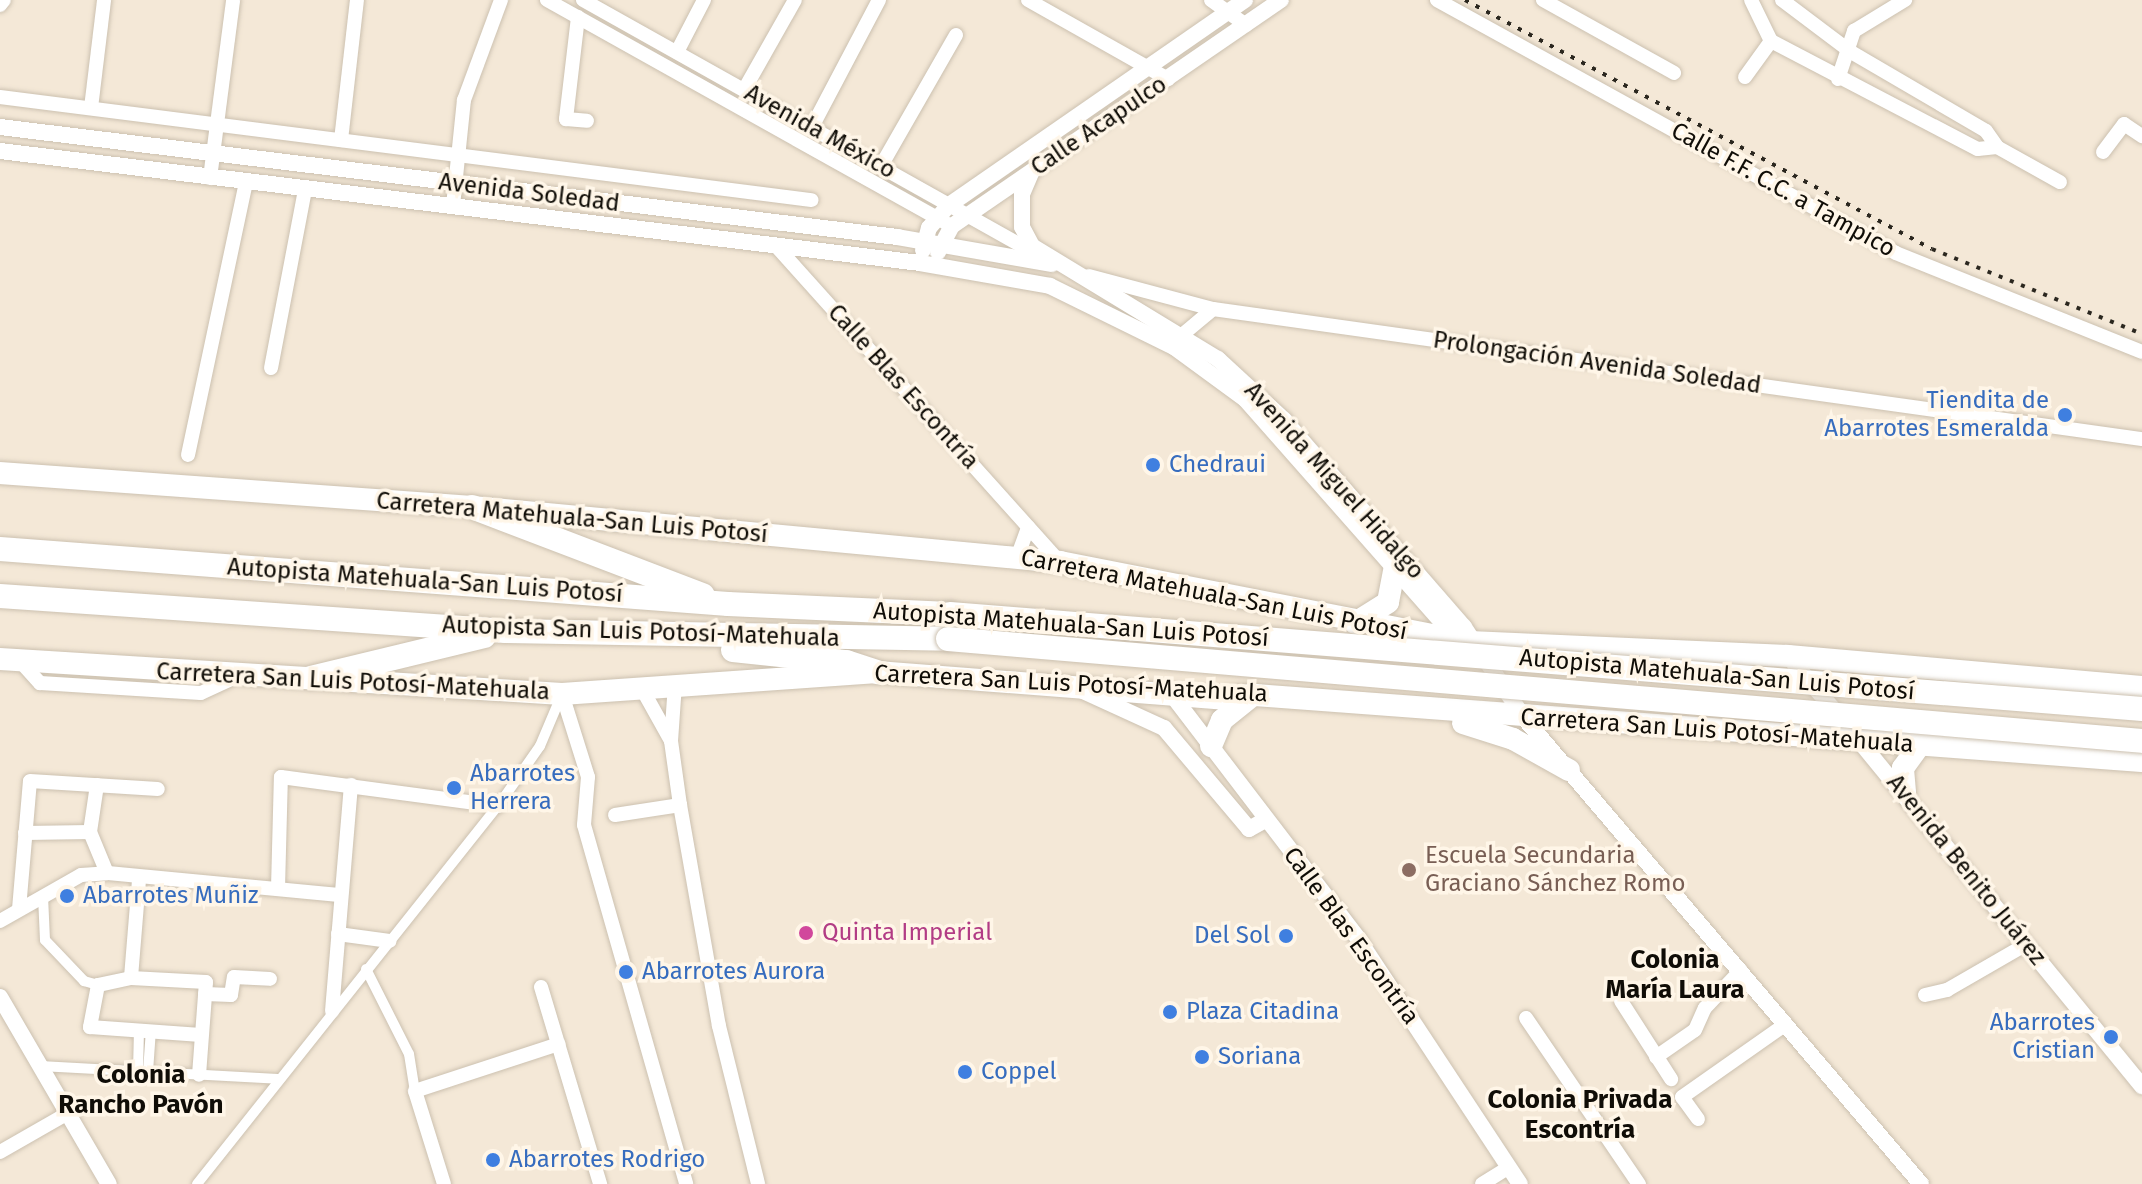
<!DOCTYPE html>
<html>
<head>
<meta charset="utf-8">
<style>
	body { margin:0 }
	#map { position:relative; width:2142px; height:1184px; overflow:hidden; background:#f4e8d7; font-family:"Fira Sans",sans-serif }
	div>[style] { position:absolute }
	.roads { filter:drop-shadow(0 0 2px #ccc1b0) drop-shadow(0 0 2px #ccc1b0) }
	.pedestrian>* { height:10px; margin:-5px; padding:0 5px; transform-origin:5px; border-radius:5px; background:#fff }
	.minor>* { height:14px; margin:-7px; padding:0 7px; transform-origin:7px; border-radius:7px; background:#fff }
	.tertiary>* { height:16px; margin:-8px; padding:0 8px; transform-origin:8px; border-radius:8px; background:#fff }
	.primary>* { height:22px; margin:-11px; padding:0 11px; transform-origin:11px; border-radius:11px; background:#fff }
	.motorway>* { height:24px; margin:-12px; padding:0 12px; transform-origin:12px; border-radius:12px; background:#fff }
	.rail>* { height:4px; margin-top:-2px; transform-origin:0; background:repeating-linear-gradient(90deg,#2b271f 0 4px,transparent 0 12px) }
	.bridges { filter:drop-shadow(0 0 2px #ccc1b0) drop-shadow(0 0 2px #ccc1b0) }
	.motorway-bridge>* { height:24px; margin:-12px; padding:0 12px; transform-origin:12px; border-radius:12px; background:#fff }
	.dots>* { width:22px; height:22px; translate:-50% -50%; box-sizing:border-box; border:4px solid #fff6e8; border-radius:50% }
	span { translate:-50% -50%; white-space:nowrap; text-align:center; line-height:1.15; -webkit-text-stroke:7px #fff6e8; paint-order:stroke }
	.street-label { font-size:24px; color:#100d07 }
	.shop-label { font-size:24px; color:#366cbe }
	.right { translate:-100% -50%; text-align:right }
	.left { translate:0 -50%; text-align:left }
	.education-label { font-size:24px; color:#785e54 }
	.hotel-label { font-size:24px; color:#b23c85 }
	.neighbourhood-label { font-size:26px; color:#100d07; font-weight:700 }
</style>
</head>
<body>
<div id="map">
	<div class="roads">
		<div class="pedestrian">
			<i style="left:43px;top:896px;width:44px;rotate:87.4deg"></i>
			<i style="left:45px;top:940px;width:57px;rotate:46.4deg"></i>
			<i style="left:84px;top:981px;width:15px;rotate:16deg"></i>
			<i style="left:366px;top:969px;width:95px;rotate:63.2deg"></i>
			<i style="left:409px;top:1054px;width:37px;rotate:81deg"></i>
			<i style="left:40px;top:1066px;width:238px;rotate:3.1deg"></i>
			<i style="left:138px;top:1071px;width:40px;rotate:-88.6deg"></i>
			<i style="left:148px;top:1072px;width:39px;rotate:-86deg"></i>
			<i style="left:197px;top:1184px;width:483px;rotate:-51.5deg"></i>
			<i style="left:498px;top:806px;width:73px;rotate:-55deg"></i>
			<i style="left:540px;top:746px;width:56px;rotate:-67.1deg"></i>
		</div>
		<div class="minor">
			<i style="left:547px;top:0;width:456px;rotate:29.2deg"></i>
			<i style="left:583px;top:0;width:524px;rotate:29.26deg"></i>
			<i style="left:1028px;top:0;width:161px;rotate:29.4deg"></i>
			<i style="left:1211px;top:0;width:43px;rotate:35.5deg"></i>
			<i style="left:1437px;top:0;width:524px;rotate:28.86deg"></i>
			<i style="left:1896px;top:253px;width:265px;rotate:21.9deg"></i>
			<i style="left:1543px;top:0;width:150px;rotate:29.1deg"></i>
			<i style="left:1751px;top:0;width:46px;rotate:64deg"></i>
			<i style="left:1771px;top:41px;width:233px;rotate:27.6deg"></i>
			<i style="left:1978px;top:149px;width:19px;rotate:-6deg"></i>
			<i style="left:1782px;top:0;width:86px;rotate:37deg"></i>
			<i style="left:1851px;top:52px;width:156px;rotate:30.3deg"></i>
			<i style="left:1986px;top:131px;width:19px;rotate:55deg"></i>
			<i style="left:1997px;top:147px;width:72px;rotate:29.1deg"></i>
			<i style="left:0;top:5px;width:6px;rotate:-51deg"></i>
			<i style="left:578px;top:17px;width:103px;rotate:96.7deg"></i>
			<i style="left:566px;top:119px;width:21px;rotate:5deg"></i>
			<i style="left:677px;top:52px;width:59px;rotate:-62.6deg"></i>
			<i style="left:1745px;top:77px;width:44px;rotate:-54.2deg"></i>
			<i style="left:1838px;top:79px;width:51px;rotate:-71.6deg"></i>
			<i style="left:1854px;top:31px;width:60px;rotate:-31.3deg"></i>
			<i style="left:744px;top:90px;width:103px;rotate:-60.5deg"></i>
			<i style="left:0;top:97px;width:818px;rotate:7.24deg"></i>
			<i style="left:91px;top:108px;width:109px;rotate:-83.1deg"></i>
			<i style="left:812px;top:127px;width:144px;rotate:-62.2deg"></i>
			<i style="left:341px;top:140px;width:141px;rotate:-83.5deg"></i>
			<i style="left:2103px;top:152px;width:35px;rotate:-53deg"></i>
			<i style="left:2124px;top:124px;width:22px;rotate:34deg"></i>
			<i style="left:881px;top:166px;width:151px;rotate:-60.2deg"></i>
			<i style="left:210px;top:178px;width:179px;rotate:-82.6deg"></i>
			<i style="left:453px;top:206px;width:107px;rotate:-84.1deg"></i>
			<i style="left:464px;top:100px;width:107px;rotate:-69.7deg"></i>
			<i style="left:778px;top:248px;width:422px;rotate:48.1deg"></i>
			<i style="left:1089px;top:276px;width:128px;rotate:14.9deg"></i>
			<i style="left:1213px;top:309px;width:938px;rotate:7.97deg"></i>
			<i style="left:1182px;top:335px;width:40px;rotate:-40deg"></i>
			<i style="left:271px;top:368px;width:182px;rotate:-79.2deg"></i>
			<i style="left:188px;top:455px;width:279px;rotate:-78deg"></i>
			<i style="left:1017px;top:558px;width:33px;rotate:-70deg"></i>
			<i style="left:20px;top:661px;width:30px;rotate:48deg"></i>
			<i style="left:40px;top:683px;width:161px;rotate:3.6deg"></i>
			<i style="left:201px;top:693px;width:40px;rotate:-25deg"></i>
			<i style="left:675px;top:684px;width:57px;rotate:94deg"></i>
			<i style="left:671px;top:741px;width:65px;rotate:82deg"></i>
			<i style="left:680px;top:805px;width:224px;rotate:80deg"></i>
			<i style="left:719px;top:1026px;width:163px;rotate:76.1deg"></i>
			<i style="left:641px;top:687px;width:62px;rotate:60.9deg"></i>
			<i style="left:562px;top:694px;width:87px;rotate:72.6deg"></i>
			<i style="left:588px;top:777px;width:48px;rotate:94.8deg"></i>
			<i style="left:584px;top:825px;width:373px;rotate:74.1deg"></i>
			<i style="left:97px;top:785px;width:48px;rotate:98.5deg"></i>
			<i style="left:90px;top:832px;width:44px;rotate:67.5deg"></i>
			<i style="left:615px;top:815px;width:66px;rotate:-8.7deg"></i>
			<i style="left:25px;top:833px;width:65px;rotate:-0.9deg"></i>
			<i style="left:139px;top:880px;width:98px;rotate:94.7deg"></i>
			<i style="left:131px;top:978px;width:34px;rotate:168deg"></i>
			<i style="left:98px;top:985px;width:43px;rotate:100.8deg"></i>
			<i style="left:90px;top:1027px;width:111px;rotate:4.1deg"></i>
			<i style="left:278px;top:888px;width:111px;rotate:-88.5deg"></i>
			<i style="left:281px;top:777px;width:219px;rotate:7.6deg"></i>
			<i style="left:19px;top:909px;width:128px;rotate:-85.1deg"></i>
			<i style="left:30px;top:781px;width:128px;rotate:3.6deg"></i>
			<i style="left:0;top:921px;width:93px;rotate:-29.6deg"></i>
			<i style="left:81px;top:875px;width:26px;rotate:-4deg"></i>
			<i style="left:107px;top:873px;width:234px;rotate:5.4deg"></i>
			<i style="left:338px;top:934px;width:52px;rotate:7.7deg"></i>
			<i style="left:131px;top:978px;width:75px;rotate:3.1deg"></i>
			<i style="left:206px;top:982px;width:93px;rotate:94.3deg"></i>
			<i style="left:541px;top:987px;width:206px;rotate:73.3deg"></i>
			<i style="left:205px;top:994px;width:26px;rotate:2deg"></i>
			<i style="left:231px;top:995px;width:18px;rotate:-81deg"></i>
			<i style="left:234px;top:977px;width:36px;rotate:3deg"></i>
			<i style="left:1925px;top:995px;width:23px;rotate:-13deg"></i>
			<i style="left:1947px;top:990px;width:90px;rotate:-30deg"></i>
			<i style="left:1621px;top:1001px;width:93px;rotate:57.3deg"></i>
			<i style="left:332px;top:1011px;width:227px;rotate:-85.2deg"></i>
			<i style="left:1526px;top:1018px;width:201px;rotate:55.8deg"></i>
			<i style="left:1656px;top:1057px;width:47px;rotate:-34.7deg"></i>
			<i style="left:1695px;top:1030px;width:24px;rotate:-66deg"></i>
			<i style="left:1705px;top:1008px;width:52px;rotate:-46.5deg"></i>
			<i style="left:1698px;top:1119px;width:27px;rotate:-126deg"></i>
			<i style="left:1682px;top:1097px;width:127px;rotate:-35.1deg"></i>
			<i style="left:0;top:1152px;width:78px;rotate:-29.8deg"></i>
			<i style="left:444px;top:1184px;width:97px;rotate:-107.3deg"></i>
			<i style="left:415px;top:1091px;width:151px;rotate:-18.1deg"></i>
			<i style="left:1482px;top:1184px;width:31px;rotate:-32deg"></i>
		</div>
		<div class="tertiary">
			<i style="left:0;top:127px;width:904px;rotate:6.99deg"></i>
			<i style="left:897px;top:237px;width:157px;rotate:9.9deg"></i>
			<i style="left:0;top:151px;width:927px;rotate:6.94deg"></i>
			<i style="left:920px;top:263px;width:132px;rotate:10deg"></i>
			<i style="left:1050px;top:286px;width:138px;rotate:26.2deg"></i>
			<i style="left:1174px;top:347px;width:88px;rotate:36.2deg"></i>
			<i style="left:1245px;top:399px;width:305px;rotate:48.6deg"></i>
			<i style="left:1447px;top:628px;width:20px;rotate:30deg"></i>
			<i style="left:1031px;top:173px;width:23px;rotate:113deg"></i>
			<i style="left:1022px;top:194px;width:33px;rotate:90deg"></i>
			<i style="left:1022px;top:227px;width:21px;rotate:62deg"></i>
			<i style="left:1032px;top:246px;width:218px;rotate:31.3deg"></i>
			<i style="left:1218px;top:359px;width:90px;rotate:42.7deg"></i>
			<i style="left:1284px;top:420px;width:274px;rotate:49deg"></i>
			<i style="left:1464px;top:627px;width:109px;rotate:56.6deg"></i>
			<i style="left:1524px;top:718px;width:612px;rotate:49.57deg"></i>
			<i style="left:923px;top:250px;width:23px;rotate:-75deg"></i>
			<i style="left:929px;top:228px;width:30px;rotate:-49deg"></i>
			<i style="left:949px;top:205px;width:360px;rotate:-34.7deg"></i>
			<i style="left:938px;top:252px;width:30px;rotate:-62deg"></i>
			<i style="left:952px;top:226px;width:399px;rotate:-34.5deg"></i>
			<i style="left:1788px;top:656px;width:80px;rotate:49.6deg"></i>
			<i style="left:1081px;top:690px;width:91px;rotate:24.6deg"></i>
			<i style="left:1164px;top:728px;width:132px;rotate:49.9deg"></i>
			<i style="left:1249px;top:829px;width:18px;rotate:-29deg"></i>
			<i style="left:1172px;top:695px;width:308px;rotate:52.6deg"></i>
			<i style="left:1359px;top:940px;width:292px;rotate:56.6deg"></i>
			<i style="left:1857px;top:738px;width:450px;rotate:50.7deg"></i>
			<i style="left:0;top:997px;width:216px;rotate:59.8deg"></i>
		</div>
		<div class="primary">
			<i style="left:0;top:473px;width:473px;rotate:4.1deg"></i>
			<i style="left:472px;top:507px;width:591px;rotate:5.34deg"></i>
			<i style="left:1060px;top:562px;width:417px;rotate:11.1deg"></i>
			<i style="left:1469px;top:642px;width:319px;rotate:2.5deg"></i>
			<i style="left:1788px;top:656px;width:355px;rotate:5deg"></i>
			<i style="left:1355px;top:623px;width:39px;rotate:-32deg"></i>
			<i style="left:1388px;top:602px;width:36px;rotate:-79deg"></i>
			<i style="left:0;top:659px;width:563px;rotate:3.56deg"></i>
			<i style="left:562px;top:694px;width:316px;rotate:-4deg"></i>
			<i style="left:877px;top:672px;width:342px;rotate:4.4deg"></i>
			<i style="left:1218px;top:698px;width:37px;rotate:-5deg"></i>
			<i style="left:1255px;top:695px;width:889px;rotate:4.26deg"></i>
			<i style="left:1463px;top:723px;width:52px;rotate:17.7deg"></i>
			<i style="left:1513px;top:739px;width:64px;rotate:29deg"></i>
			<i style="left:1211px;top:746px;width:28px;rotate:-67deg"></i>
			<i style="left:1222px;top:720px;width:38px;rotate:-39deg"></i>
			<i style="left:1905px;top:792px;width:24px;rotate:-95deg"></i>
			<i style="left:1903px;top:768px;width:29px;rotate:-54deg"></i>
		</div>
		<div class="motorway">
			<i style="left:472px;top:507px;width:247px;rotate:20.9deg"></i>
			<i style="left:0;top:549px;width:730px;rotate:4.32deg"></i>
			<i style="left:728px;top:604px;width:222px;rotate:2.6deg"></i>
			<i style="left:0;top:596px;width:507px;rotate:3.96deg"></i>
			<i style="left:506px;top:631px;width:442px;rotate:1deg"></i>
			<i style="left:733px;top:650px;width:114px;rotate:6.1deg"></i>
			<i style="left:846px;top:662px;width:33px;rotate:18deg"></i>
			<i style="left:311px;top:678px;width:178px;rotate:-13.6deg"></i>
		</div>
	</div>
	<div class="rail">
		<i style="left:1465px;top:0;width:529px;rotate:28.07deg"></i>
		<i style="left:1932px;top:249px;width:227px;rotate:22deg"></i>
	</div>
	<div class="bridges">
		<div class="motorway-bridge">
			<i style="left:950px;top:614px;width:1196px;rotate:4.56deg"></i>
			<i style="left:948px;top:639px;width:1198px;rotate:4.88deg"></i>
		</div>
	</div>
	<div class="dots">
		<i style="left:2065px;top:415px;background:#3f7fe0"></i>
		<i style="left:1153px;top:465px;background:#3f7fe0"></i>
		<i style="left:454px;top:788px;background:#3f7fe0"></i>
		<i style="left:1409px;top:870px;background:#8d6e63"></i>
		<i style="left:67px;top:896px;background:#3f7fe0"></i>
		<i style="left:806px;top:933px;background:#d1479c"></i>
		<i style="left:1286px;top:936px;background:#3f7fe0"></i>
		<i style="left:626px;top:972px;background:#3f7fe0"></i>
		<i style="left:1170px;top:1012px;background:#3f7fe0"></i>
		<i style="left:2111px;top:1037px;background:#3f7fe0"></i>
		<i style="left:1202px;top:1057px;background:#3f7fe0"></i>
		<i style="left:965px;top:1072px;background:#3f7fe0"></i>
		<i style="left:493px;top:1160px;background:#3f7fe0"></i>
	</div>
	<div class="street-label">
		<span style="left:1099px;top:126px;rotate:-34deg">Calle Acapulco</span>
		<span style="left:820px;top:132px;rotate:29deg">Avenida México</span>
		<span style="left:1783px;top:190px;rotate:29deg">Calle F.F. C.C. a Tampico</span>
		<span style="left:529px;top:193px;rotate:7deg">Avenida Soledad</span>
		<span style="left:1597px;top:363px;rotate:8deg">Prolongación Avenida Soledad</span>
		<span style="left:903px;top:387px;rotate:48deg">Calle Blas Escontría</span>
		<span style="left:1334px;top:481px;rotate:48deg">Avenida Miguel Hidalgo</span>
		<span style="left:572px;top:518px;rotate:5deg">Carretera Matehuala-San Luis Potosí</span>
		<span style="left:425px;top:581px;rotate:4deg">Autopista Matehuala-San Luis Potosí</span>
		<span style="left:1214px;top:595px;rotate:11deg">Carretera Matehuala-San Luis Potosí</span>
		<span style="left:1071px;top:625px;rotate:4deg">Autopista Matehuala-San Luis Potosí</span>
		<span style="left:641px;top:632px;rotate:2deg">Autopista San Luis Potosí-Matehuala</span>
		<span style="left:1717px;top:675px;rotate:5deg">Autopista Matehuala-San Luis Potosí</span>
		<span style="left:353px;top:682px;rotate:3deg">Carretera San Luis Potosí-Matehuala</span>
		<span style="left:1071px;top:684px;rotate:3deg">Carretera San Luis Potosí-Matehuala</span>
		<span style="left:1717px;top:731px;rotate:4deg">Carretera San Luis Potosí-Matehuala</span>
		<span style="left:1966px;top:870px;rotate:51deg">Avenida Benito Juárez</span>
		<span style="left:1351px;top:936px;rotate:54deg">Calle Blas Escontría</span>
	</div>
	<div class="shop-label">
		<span class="right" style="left:2049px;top:415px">Tiendita de<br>Abarrotes Esmeralda</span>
		<span class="left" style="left:1169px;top:465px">Chedraui</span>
		<span class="left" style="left:470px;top:788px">Abarrotes<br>Herrera</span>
		<span class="left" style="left:83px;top:896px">Abarrotes Muñiz</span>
		<span class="right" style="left:1270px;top:936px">Del Sol</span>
		<span class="left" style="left:642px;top:972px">Abarrotes Aurora</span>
		<span class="left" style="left:1186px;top:1012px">Plaza Citadina</span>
		<span class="right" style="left:2095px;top:1037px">Abarrotes<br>Cristian</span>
		<span class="left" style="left:1218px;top:1057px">Soriana</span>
		<span class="left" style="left:981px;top:1072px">Coppel</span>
		<span class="left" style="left:509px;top:1160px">Abarrotes Rodrigo</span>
	</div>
	<div class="education-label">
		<span class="left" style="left:1425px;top:870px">Escuela Secundaria<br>Graciano Sánchez Romo</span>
	</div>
	<div class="hotel-label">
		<span class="left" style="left:822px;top:933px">Quinta Imperial</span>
	</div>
	<div class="neighbourhood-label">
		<span style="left:1675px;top:975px">Colonia<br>María Laura</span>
		<span style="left:141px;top:1090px">Colonia<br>Rancho Pavón</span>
		<span style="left:1580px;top:1115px">Colonia Privada<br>Escontría</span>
	</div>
</div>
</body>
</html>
